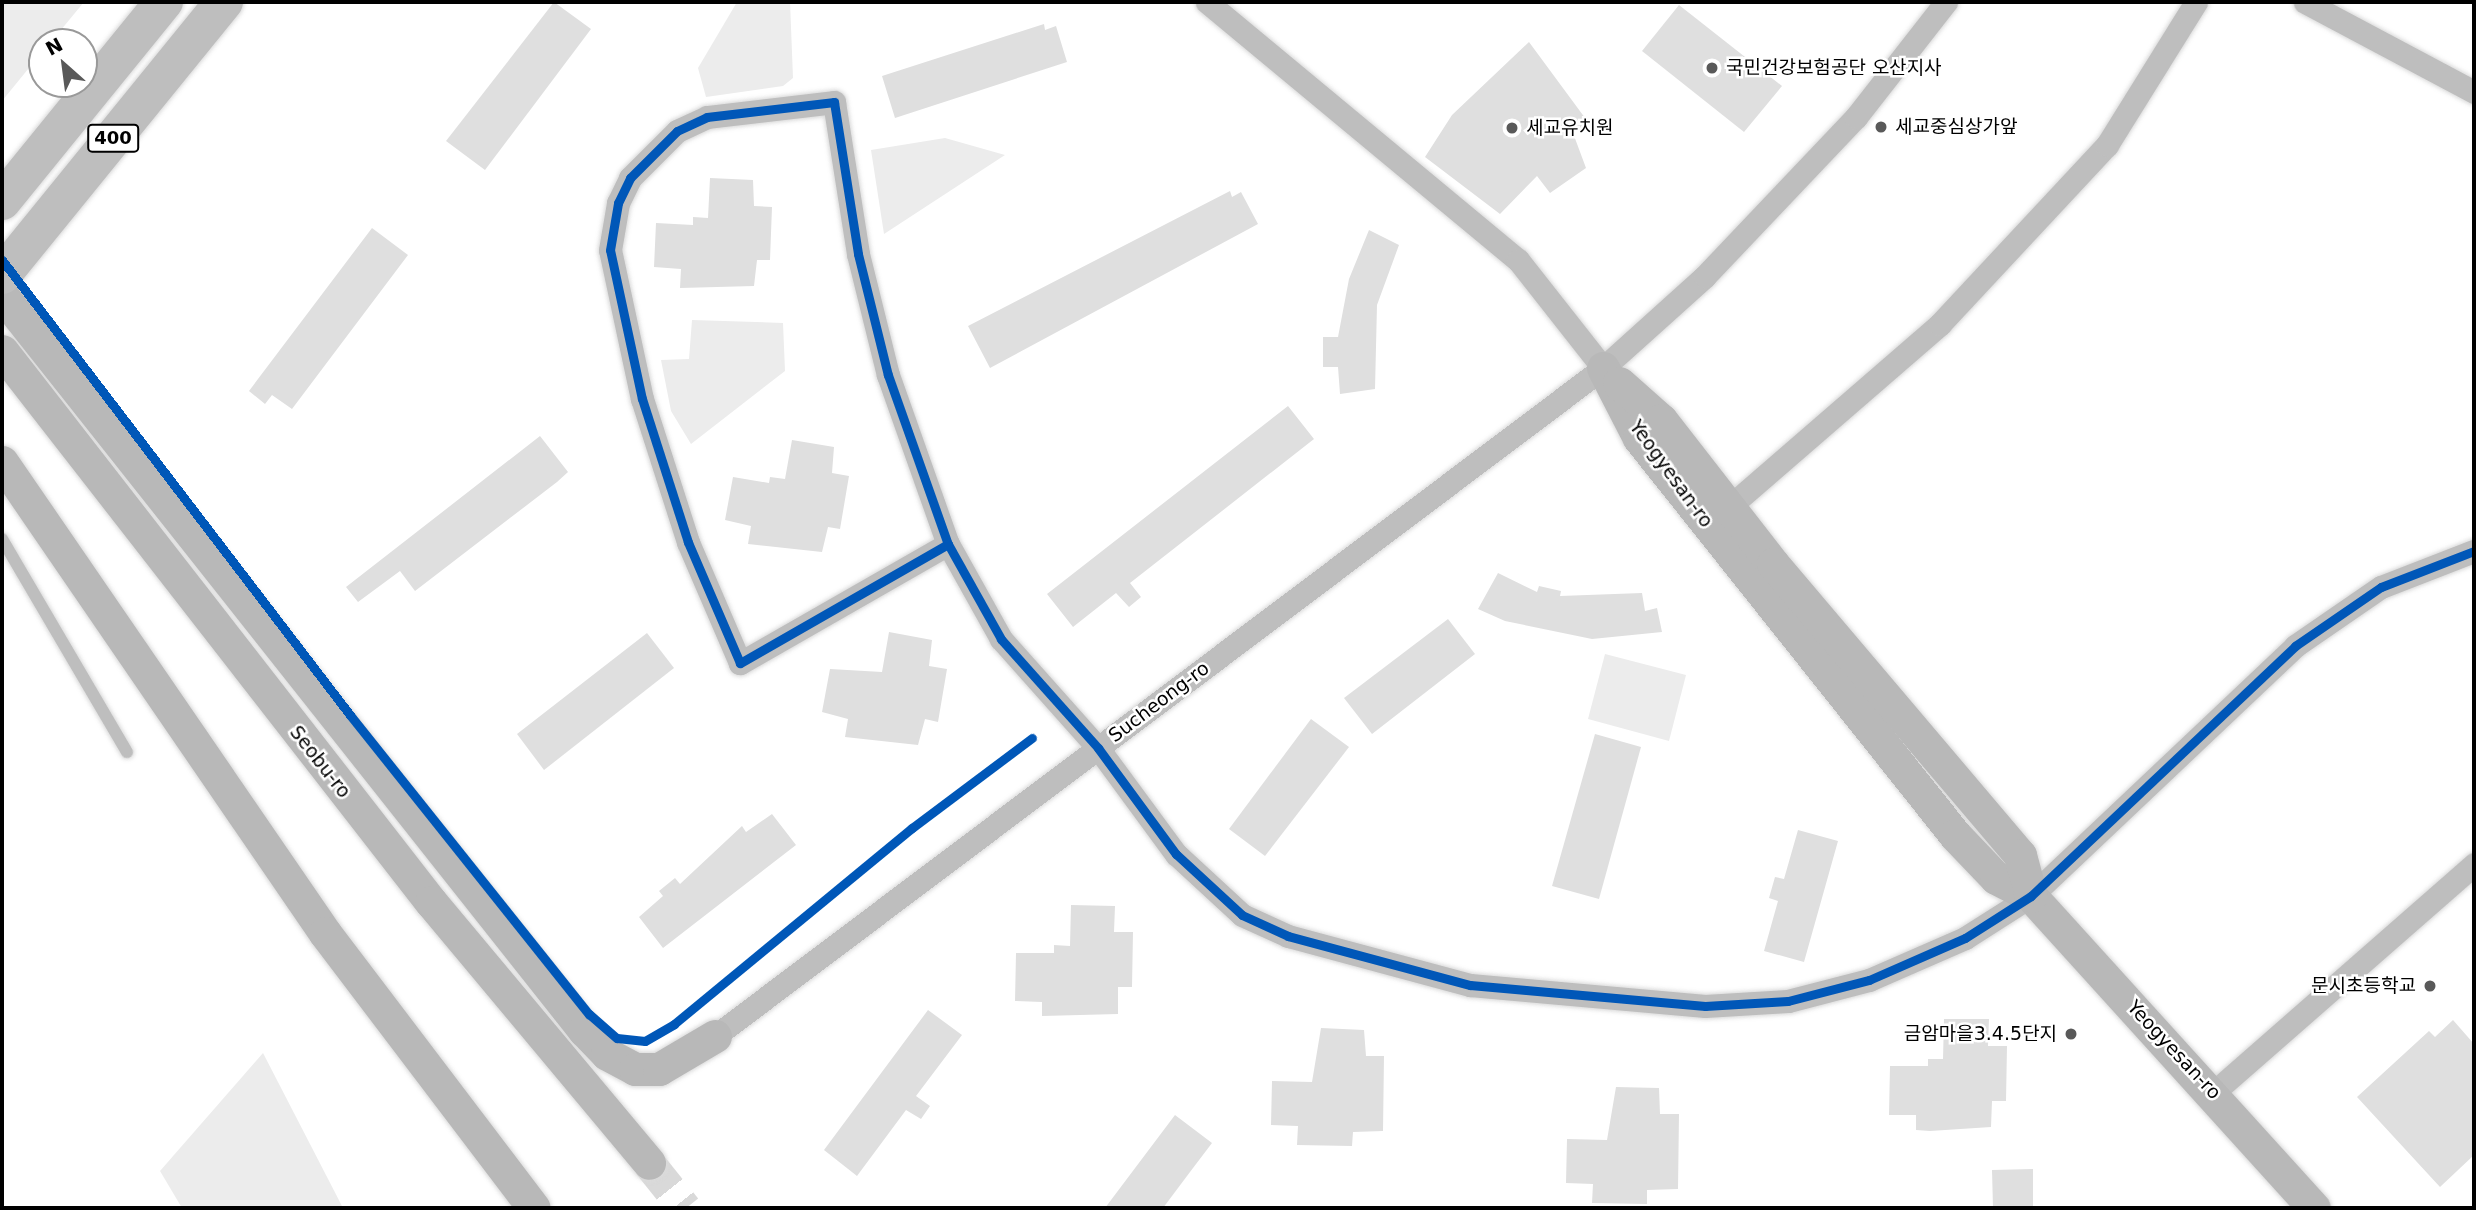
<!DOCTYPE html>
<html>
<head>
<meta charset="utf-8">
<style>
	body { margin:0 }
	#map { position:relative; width:2476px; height:1210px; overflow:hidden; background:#fff; font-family:"DejaVu Sans","Noto Sans KR",sans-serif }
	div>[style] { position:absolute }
	.green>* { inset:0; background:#ececec }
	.building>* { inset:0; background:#dfdfdf }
	.secondary-tunnel>* { height:33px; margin-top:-16.5px; transform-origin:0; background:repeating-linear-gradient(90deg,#d9d9d9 0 33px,transparent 0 50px) }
	.roads { filter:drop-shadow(0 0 2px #dbdbdb) drop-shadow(0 0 2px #dbdbdb) }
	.lane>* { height:12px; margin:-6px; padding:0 6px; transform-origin:6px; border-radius:6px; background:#bebebe }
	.street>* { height:23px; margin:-11.5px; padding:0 11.5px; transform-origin:11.5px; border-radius:11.5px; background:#bebebe }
	.secondary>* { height:33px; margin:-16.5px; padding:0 16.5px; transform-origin:16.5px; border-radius:16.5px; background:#b8b8b8 }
	.highway>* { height:38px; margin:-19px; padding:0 19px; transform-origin:19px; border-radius:19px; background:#bebebe }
	.cycleway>* { height:9px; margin:-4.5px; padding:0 4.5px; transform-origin:4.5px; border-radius:4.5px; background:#0057b8 }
	.dots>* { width:19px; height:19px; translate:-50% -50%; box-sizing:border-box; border:4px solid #fff; border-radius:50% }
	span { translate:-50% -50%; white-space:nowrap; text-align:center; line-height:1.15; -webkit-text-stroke:5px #fff; paint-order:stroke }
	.shield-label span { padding:2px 5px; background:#fff; border:2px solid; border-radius:5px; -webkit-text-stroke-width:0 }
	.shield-label { font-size:18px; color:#000; font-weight:700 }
	.poi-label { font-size:19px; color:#000 }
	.left { translate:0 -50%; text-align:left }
	.right { translate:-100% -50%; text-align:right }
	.street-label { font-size:19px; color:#000 }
	.frame { position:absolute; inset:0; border:4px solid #000; pointer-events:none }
	.north { position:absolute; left:28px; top:28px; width:70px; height:70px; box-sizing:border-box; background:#fff; border:2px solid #999; border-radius:50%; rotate:332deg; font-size:19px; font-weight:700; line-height:28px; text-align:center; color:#000 }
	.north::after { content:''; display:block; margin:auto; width:24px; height:32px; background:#595959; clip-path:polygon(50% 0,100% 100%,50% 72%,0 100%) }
</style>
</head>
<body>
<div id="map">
	<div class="green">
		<i style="clip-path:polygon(2px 2px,84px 2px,51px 42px,42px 42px,42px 52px,2px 101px)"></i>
		<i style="clip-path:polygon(737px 2px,790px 2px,793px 78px,783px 86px,706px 97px,698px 68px)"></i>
		<i style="clip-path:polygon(945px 138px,1005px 155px,884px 234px,871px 150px)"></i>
		<i style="clip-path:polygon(692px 320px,783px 323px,785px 371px,691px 444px,671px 411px,661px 360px,689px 359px)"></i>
		<i style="clip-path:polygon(1605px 654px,1686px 675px,1669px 741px,1588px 719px)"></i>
		<i style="clip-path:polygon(263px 1053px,343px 1208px,182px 1208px,160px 1171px)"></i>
	</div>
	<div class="building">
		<i style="clip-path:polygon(554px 2px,591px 29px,485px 170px,446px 141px)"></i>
		<i style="clip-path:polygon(1679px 5px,1782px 86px,1744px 132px,1642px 51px)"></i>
		<i style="clip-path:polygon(1044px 24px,1045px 30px,1056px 26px,1067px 62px,895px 118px,882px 76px)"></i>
		<i style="clip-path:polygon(1529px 42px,1588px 122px,1573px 133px,1586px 168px,1550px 193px,1537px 176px,1500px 214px,1425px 157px,1452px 115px)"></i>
		<i style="clip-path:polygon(710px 178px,753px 180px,754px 206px,772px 207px,770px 260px,757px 260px,754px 286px,680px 288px,681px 269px,654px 267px,656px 223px,693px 225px,693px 217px,708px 218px)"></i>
		<i style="clip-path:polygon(1230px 191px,1232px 197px,1241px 192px,1258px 224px,990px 368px,968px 326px)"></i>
		<i style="clip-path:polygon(372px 228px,408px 255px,292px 409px,272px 395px,265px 404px,249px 391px)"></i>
		<i style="clip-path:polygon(1369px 230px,1399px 245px,1377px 305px,1375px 389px,1340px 394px,1338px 367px,1323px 367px,1323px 337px,1338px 337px,1349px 279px)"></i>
		<i style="clip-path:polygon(1288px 406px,1314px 439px,1130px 583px,1141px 597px,1129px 607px,1116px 593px,1073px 627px,1047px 594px)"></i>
		<i style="clip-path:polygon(540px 436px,568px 472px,557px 482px,415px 591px,400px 571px,358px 602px,346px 587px)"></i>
		<i style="clip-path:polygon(792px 440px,834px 447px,832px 473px,849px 476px,840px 529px,828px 527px,822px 552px,748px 544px,751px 526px,725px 520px,733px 477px,769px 483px,770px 477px,785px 479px)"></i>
		<i style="clip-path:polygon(1498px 573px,1537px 592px,1539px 586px,1561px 591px,1560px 596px,1642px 593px,1645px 611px,1657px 608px,1662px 632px,1592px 639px,1505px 621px,1478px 609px)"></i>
		<i style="clip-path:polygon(1448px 619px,1475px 654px,1372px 734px,1344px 698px)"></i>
		<i style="clip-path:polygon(889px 632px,932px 640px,929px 666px,947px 669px,938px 722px,925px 719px,918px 745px,845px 737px,848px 719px,822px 712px,830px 669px,882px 672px)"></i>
		<i style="clip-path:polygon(647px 633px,674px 668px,544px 770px,517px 734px)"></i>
		<i style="clip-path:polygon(1311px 719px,1349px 747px,1265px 856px,1229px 829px)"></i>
		<i style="clip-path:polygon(1595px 734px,1641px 747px,1599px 899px,1552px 886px)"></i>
		<i style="clip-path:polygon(772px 814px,796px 845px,663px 948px,639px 917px,663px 896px,659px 891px,675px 878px,680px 884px,742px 826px,746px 832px)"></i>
		<i style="clip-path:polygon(1798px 830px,1838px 841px,1804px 962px,1764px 951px,1778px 901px,1769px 898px,1775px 877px,1784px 879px)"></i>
		<i style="clip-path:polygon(1071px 905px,1115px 906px,1114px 932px,1133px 932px,1132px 987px,1118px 987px,1118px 1014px,1042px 1016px,1042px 1002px,1015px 1001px,1016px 953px,1054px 953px,1054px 945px,1070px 946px)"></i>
		<i style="clip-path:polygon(928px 1010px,962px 1035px,916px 1096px,930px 1106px,921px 1119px,906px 1110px,857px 1176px,824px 1150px)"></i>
		<i style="clip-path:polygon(1944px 1019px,1989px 1019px,1988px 1046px,2007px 1046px,2006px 1101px,1992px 1101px,1991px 1127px,1930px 1131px,1916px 1130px,1916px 1115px,1889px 1115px,1890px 1066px,1928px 1066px,1928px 1059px,1943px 1059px)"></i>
		<i style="clip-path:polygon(2453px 1020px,2474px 1044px,2474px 1155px,2440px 1187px,2357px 1097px,2429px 1031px,2435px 1037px)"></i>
		<i style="clip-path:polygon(1321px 1028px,1364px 1030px,1366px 1056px,1384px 1056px,1383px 1131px,1353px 1132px,1352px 1146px,1297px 1145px,1298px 1126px,1271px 1125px,1272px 1081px,1312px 1082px)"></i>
		<i style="clip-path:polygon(1616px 1087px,1659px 1088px,1660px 1114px,1679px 1114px,1678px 1189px,1647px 1190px,1647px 1204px,1592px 1203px,1593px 1184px,1566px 1183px,1567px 1139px,1607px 1140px)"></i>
		<i style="clip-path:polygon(1175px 1115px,1212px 1143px,1190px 1172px,1163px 1208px,1105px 1208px)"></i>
		<i style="clip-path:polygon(2033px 1169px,2033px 1208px,1993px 1208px,1992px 1170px)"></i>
	</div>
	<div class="secondary-tunnel">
		<i style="left:649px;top:1163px;width:58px;rotate:51.3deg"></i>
	</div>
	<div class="roads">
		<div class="lane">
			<i style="left:2px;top:539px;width:247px;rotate:59.6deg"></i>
		</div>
		<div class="street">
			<i style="left:1207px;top:2px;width:404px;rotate:39.7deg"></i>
			<i style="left:1518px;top:260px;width:137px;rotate:51.8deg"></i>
			<i style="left:2305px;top:2px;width:191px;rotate:28deg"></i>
			<i style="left:1729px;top:507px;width:279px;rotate:-40.9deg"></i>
			<i style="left:1940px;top:324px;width:245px;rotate:-47deg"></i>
			<i style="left:2107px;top:145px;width:168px;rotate:-58.1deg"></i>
			<i style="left:948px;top:544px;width:240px;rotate:150.2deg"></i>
			<i style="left:740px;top:663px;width:132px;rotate:-113.3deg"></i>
			<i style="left:688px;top:542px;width:150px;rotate:-107.8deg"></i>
			<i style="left:642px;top:399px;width:152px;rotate:-102.1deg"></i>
			<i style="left:610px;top:250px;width:48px;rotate:-80.3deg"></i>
			<i style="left:618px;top:203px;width:28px;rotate:-64deg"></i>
			<i style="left:630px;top:178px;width:66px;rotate:-45deg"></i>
			<i style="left:677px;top:131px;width:33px;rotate:-25deg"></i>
			<i style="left:707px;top:117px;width:128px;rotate:-6.7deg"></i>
			<i style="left:834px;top:102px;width:154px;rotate:81deg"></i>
			<i style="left:858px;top:254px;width:125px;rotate:76.1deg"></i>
			<i style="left:888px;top:375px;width:179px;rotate:70.5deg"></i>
			<i style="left:948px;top:544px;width:109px;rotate:60.8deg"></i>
			<i style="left:1001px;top:639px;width:146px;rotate:48.3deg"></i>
			<i style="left:1098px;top:748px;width:132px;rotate:53.7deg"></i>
			<i style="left:1176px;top:854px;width:90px;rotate:42.7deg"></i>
			<i style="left:1242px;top:915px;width:51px;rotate:24.5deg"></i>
			<i style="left:1288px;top:936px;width:188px;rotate:15.1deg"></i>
			<i style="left:1470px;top:985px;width:236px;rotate:5.1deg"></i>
			<i style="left:1705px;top:1006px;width:83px;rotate:-3.4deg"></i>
			<i style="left:1788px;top:1001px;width:84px;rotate:-14.5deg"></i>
			<i style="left:1869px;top:980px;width:105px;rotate:-23.6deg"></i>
			<i style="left:1965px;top:938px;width:78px;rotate:-32.5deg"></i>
			<i style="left:2031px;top:896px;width:364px;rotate:-43.4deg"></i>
			<i style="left:2295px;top:646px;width:104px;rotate:-34.5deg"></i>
			<i style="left:2381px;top:587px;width:100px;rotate:-21.2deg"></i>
			<i style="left:715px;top:1036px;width:1111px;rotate:-36.95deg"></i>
			<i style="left:1603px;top:368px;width:137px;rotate:-42deg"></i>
			<i style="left:1705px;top:276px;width:219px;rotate:-46.5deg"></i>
			<i style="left:1856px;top:117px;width:146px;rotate:-52deg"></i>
			<i style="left:2214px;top:1092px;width:346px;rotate:-41.2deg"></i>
		</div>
		<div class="secondary">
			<i style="left:2px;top:295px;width:938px;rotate:51.63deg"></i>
			<i style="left:584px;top:1030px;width:33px;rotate:46deg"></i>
			<i style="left:607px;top:1054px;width:32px;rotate:28deg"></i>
			<i style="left:635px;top:1069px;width:24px"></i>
			<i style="left:659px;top:1069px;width:65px;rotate:-30.5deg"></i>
			<i style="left:2px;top:351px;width:698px;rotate:52.1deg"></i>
			<i style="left:431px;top:902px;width:340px;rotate:50.1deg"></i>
			<i style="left:1603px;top:368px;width:79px;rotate:62.8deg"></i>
			<i style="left:1639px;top:438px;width:507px;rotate:51.48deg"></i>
			<i style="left:1955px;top:835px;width:59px;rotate:46.4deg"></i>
			<i style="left:1996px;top:878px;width:39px;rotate:27deg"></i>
			<i style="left:2031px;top:896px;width:421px;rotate:47.8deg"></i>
			<i style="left:1619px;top:383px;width:56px;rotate:41.4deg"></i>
			<i style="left:1661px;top:420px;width:182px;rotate:52.1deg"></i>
			<i style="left:1773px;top:564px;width:382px;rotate:49.7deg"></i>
			<i style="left:2020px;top:855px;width:42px;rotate:75deg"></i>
			<i style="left:2px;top:462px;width:571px;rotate:55.56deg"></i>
			<i style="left:325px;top:933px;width:345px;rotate:52.8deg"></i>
		</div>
		<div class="highway">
			<i style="left:2px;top:201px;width:257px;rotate:-50.9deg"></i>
			<i style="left:2px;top:275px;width:352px;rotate:-50.9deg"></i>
		</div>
	</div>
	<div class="cycleway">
		<i style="left:2px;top:260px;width:573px;rotate:52.59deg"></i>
		<i style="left:350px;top:715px;width:383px;rotate:51.4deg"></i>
		<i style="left:589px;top:1014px;width:37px;rotate:41deg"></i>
		<i style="left:617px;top:1038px;width:28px;rotate:6deg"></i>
		<i style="left:645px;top:1041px;width:34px;rotate:-30deg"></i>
		<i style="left:674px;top:1024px;width:308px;rotate:-39.5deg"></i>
		<i style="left:912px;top:828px;width:150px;rotate:-36.9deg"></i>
		<i style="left:948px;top:544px;width:240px;rotate:150.2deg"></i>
		<i style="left:740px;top:663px;width:132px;rotate:-113.3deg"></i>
		<i style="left:688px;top:542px;width:150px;rotate:-107.8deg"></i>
		<i style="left:642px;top:399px;width:152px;rotate:-102.1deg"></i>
		<i style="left:610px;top:250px;width:48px;rotate:-80.3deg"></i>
		<i style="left:618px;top:203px;width:28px;rotate:-64deg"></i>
		<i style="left:630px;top:178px;width:66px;rotate:-45deg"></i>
		<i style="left:677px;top:131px;width:33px;rotate:-25deg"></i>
		<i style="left:707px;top:117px;width:128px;rotate:-6.7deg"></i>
		<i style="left:834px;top:102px;width:154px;rotate:81deg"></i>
		<i style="left:858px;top:254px;width:125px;rotate:76.1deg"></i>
		<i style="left:888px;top:375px;width:179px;rotate:70.5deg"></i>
		<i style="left:948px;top:544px;width:109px;rotate:60.8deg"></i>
		<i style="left:1001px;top:639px;width:146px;rotate:48.3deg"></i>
		<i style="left:1098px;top:748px;width:132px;rotate:53.7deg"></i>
		<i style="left:1176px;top:854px;width:90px;rotate:42.7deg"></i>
		<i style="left:1242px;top:915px;width:51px;rotate:24.5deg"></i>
		<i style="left:1288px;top:936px;width:188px;rotate:15.1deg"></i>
		<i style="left:1470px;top:985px;width:236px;rotate:5.1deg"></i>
		<i style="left:1705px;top:1006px;width:83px;rotate:-3.4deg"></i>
		<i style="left:1788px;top:1001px;width:84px;rotate:-14.5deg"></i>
		<i style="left:1869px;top:980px;width:105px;rotate:-23.6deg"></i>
		<i style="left:1965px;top:938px;width:78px;rotate:-32.5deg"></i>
		<i style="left:2031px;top:896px;width:364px;rotate:-43.4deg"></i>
		<i style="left:2295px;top:646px;width:104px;rotate:-34.5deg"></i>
		<i style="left:2381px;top:587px;width:100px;rotate:-21.2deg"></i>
	</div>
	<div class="dots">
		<i style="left:1712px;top:68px;background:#595959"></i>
		<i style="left:1881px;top:127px;background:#595959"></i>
		<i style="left:1512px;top:128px;background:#595959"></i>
		<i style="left:2430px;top:986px;background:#595959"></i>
		<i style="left:2071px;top:1034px;background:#595959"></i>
	</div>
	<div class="shield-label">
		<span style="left:113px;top:138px">400</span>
	</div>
	<div class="poi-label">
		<span class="left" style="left:1726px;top:68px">국민건강보험공단 오산지사</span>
		<span class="left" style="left:1895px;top:127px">세교중심상가앞</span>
		<span class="left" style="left:1526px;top:128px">세교유치원</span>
		<span class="right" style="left:2416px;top:986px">문시초등학교</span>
		<span class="right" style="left:2057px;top:1034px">금암마을3.4.5단지</span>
	</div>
	<div class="street-label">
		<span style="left:1671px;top:474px;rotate:54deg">Yeogyesan-ro</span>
		<span style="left:1159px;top:702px;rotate:-37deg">Sucheong-ro</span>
		<span style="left:320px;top:762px;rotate:52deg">Seobu-ro</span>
		<span style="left:2174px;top:1050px;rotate:47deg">Yeogyesan-ro</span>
	</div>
	<div class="frame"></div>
	<div class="north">N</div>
</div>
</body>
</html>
